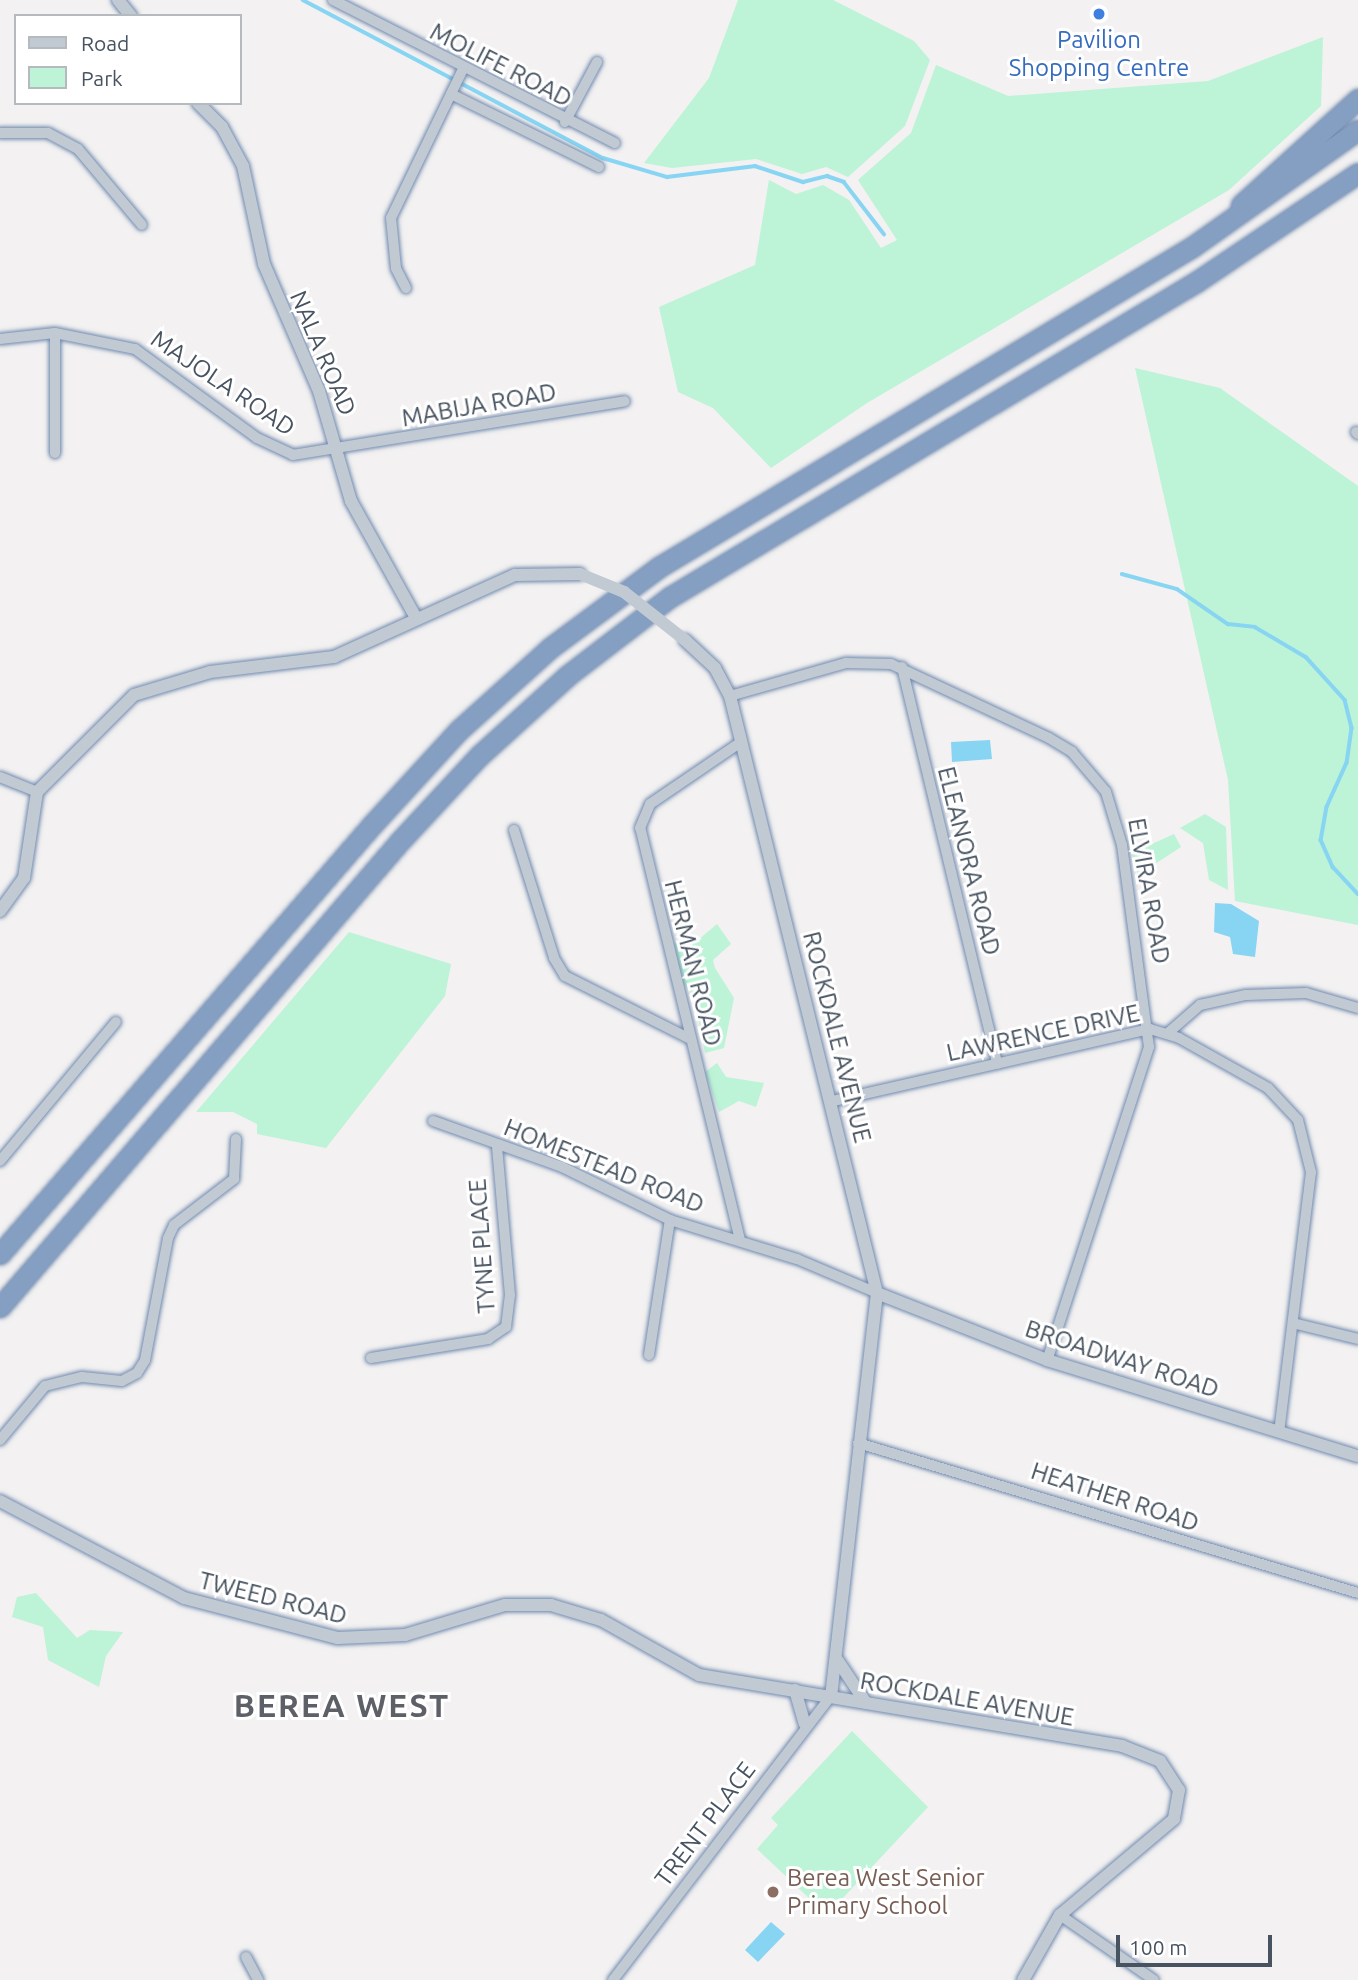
<!DOCTYPE html>
<html>
<head>
<meta charset="utf-8">
<style>
	body { margin:0 }
	#map { position:relative; width:1358px; height:1980px; overflow:hidden; background:#f3f1f1; font-family:Ubuntu,sans-serif }
	div>[style] { position:absolute }
	.green>* { inset:0; background:#bdf3d6 }
	.water>* { inset:0; background:#87d5f3 }
	.stream>* { height:3.5px; margin:-1.75px; padding:0 1.75px; transform-origin:1.75px; border-radius:1.75px; background:#87d5f3 }
	.roads { filter:drop-shadow(0 0 2px #708aaf) drop-shadow(0 0 2px #708aaf) }
	.minor>* { height:10px; margin:-5px; padding:0 5px; transform-origin:5px; border-radius:5px; background:#c1cad3 }
	.tertiary>* { height:12px; margin:-6px; padding:0 6px; transform-origin:6px; border-radius:6px; background:#c1cad3 }
	.motorway>* { height:19px; margin:-9.5px; padding:0 9.5px; transform-origin:9.5px; border-radius:9.5px; background:#859fc3 }
	.tertiary-bridge>* { height:12px; margin:-6px; padding:0 6px; transform-origin:6px; border-radius:6px; background:#c1cad3 }
	.dots>* { width:19px; height:19px; translate:-50% -50%; box-sizing:border-box; border:4px solid #fff; border-radius:50% }
	span { translate:-50% -50%; white-space:nowrap; text-align:center; line-height:1.15; -webkit-text-stroke:6px #fff; paint-order:stroke }
	.shop-label { font-size:24px; color:#366cbe }
	.street-label { font-size:24px; color:#475360 }
	.education-label { font-size:24px; color:#785e54 }
	.left { translate:0 -50%; text-align:left }
	.district-label { font-size:32px; color:#5d6067; font-weight:700; letter-spacing:2px }
	.legend { position:absolute; left:14px; top:14px; width:228px; height:91px; box-sizing:border-box; background:#fff; border:2px solid #b5babf; margin:0; padding:9px 12px; list-style:none; font-size:21px; color:#475360 }
	.legend li { display:flex; align-items:center; gap:14px; height:35px }
	.legend b { width:35px; border:2px solid #b5babf }
	.scale { position:absolute; left:1116px; top:1935px; width:156px; height:32px; box-sizing:border-box; border:4px solid #475360; border-top:0; padding-left:9px; font-size:21px; line-height:24px; white-space:nowrap; color:#475360; -webkit-text-stroke:5px #fff; paint-order:stroke }
</style>
</head>
<body>
<div id="map">
	<div class="green">
		<i style="clip-path:polygon(738px 0,833px 0,914px 41px,930px 60px,905px 126px,848px 177px,826px 167px,802px 174px,756px 159px,672px 168px,644px 163px,709px 78px)"></i>
		<i style="clip-path:polygon(1323px 37px,1321px 106px,1229px 190px,867px 403px,771px 468px,713px 408px,678px 392px,659px 307px,755px 265px,769px 180px,796px 194px,823px 185px,849px 200px,881px 248px,897px 240px,858px 180px,911px 133px,936px 65px,1008px 96px,1208px 81px)"></i>
		<i style="clip-path:polygon(1135px 368px,1220px 388px,1358px 486px,1358px 925px,1235px 901px,1228px 780px)"></i>
		<i style="clip-path:polygon(1205px 814px,1226px 827px,1228px 890px,1209px 880px,1203px 843px,1180px 828px)"></i>
		<i style="clip-path:polygon(1174px 834px,1181px 847px,1138px 875px,1132px 853px)"></i>
		<i style="clip-path:polygon(717px 924px,731px 944px,713px 960px,715px 968px,734px 998px,724px 1048px,705px 1053px,694px 996px,680px 980px,674px 943px,698px 940px)"></i>
		<i style="clip-path:polygon(349px 932px,451px 964px,445px 996px,326px 1148px,257px 1134px,257px 1124px,233px 1112px,196px 1112px)"></i>
		<i style="clip-path:polygon(717px 1063px,726px 1077px,764px 1083px,756px 1107px,739px 1101px,719px 1112px,705px 1072px)"></i>
		<i style="clip-path:polygon(36px 1593px,77px 1638px,90px 1630px,123px 1632px,106px 1656px,99px 1687px,48px 1660px,43px 1627px,12px 1617px,17px 1597px)"></i>
		<i style="clip-path:polygon(852px 1731px,928px 1807px,827px 1915px,757px 1849px,778px 1825px,771px 1818px)"></i>
	</div>
	<div class="water">
		<i style="clip-path:polygon(990px 740px,992px 759px,952px 762px,951px 742px)"></i>
		<i style="clip-path:polygon(1215px 903px,1231px 904px,1259px 921px,1255px 957px,1233px 954px,1230px 937px,1214px 932px)"></i>
		<i style="clip-path:polygon(771px 1922px,785px 1934px,758px 1962px,745px 1950px)"></i>
	</div>
	<div class="stream">
		<i style="left:303px;top:0;width:339px;rotate:27.8deg"></i>
		<i style="left:603px;top:158px;width:67px;rotate:16.5deg"></i>
		<i style="left:667px;top:177px;width:89px;rotate:-7.1deg"></i>
		<i style="left:755px;top:166px;width:51px;rotate:18.4deg"></i>
		<i style="left:803px;top:182px;width:25px;rotate:-14deg"></i>
		<i style="left:827px;top:176px;width:18px;rotate:19deg"></i>
		<i style="left:844px;top:182px;width:66px;rotate:52.4deg"></i>
		<i style="left:1122px;top:574px;width:57px;rotate:15.3deg"></i>
		<i style="left:1177px;top:589px;width:62px;rotate:34.5deg"></i>
		<i style="left:1228px;top:624px;width:27px;rotate:6deg"></i>
		<i style="left:1255px;top:627px;width:59px;rotate:30.5deg"></i>
		<i style="left:1306px;top:657px;width:58px;rotate:47.8deg"></i>
		<i style="left:1345px;top:700px;width:29px;rotate:76deg"></i>
		<i style="left:1352px;top:728px;width:35px;rotate:98deg"></i>
		<i style="left:1347px;top:763px;width:48px;rotate:114.4deg"></i>
		<i style="left:1327px;top:807px;width:34px;rotate:100deg"></i>
		<i style="left:1321px;top:840px;width:30px;rotate:66deg"></i>
		<i style="left:1333px;top:867px;width:37px;rotate:47deg"></i>
	</div>
	<div class="roads">
		<div class="minor">
			<i style="left:333px;top:0;width:316px;rotate:26.9deg"></i>
			<i style="left:451px;top:94px;width:165px;rotate:26.3deg"></i>
			<i style="left:565px;top:122px;width:68px;rotate:-61.9deg"></i>
			<i style="left:0;top:133px;width:48px"></i>
			<i style="left:48px;top:133px;width:34px;rotate:28deg"></i>
			<i style="left:78px;top:149px;width:99px;rotate:49.9deg"></i>
			<i style="left:406px;top:288px;width:22px;rotate:-117deg"></i>
			<i style="left:396px;top:268px;width:50px;rotate:-95.7deg"></i>
			<i style="left:391px;top:218px;width:165px;rotate:-64.2deg"></i>
			<i style="left:0;top:339px;width:55px;rotate:-6.2deg"></i>
			<i style="left:55px;top:333px;width:82px;rotate:11.3deg"></i>
			<i style="left:135px;top:349px;width:151px;rotate:36.1deg"></i>
			<i style="left:257px;top:438px;width:40px;rotate:25deg"></i>
			<i style="left:293px;top:455px;width:336px;rotate:-9.2deg"></i>
			<i style="left:1356px;top:432px;width:3px;rotate:45deg"></i>
			<i style="left:55px;top:453px;width:120px;rotate:-90deg"></i>
			<i style="left:902px;top:667px;width:408px;rotate:76.5deg"></i>
			<i style="left:730px;top:696px;width:121px;rotate:-15.9deg"></i>
			<i style="left:846px;top:663px;width:45px;rotate:1.3deg"></i>
			<i style="left:891px;top:664px;width:174px;rotate:25.1deg"></i>
			<i style="left:1049px;top:738px;width:27px;rotate:31deg"></i>
			<i style="left:1072px;top:752px;width:52px;rotate:49.6deg"></i>
			<i style="left:1106px;top:792px;width:55px;rotate:73.2deg"></i>
			<i style="left:1122px;top:845px;width:204px;rotate:82.4deg"></i>
			<i style="left:1149px;top:1047px;width:329px;rotate:108deg"></i>
			<i style="left:0;top:777px;width:40px;rotate:22deg"></i>
			<i style="left:514px;top:830px;width:134px;rotate:72.6deg"></i>
			<i style="left:554px;top:958px;width:21px;rotate:59deg"></i>
			<i style="left:565px;top:976px;width:140px;rotate:26.7deg"></i>
			<i style="left:1168px;top:1033px;width:43px;rotate:-41.2deg"></i>
			<i style="left:1200px;top:1005px;width:47px;rotate:-12.3deg"></i>
			<i style="left:1246px;top:995px;width:60px;rotate:-1.9deg"></i>
			<i style="left:1306px;top:993px;width:54px;rotate:16.1deg"></i>
			<i style="left:833px;top:1101px;width:325px;rotate:-12.8deg"></i>
			<i style="left:1150px;top:1029px;width:30px;rotate:17deg"></i>
			<i style="left:1179px;top:1038px;width:102px;rotate:29.3deg"></i>
			<i style="left:1268px;top:1088px;width:44px;rotate:46.8deg"></i>
			<i style="left:1298px;top:1120px;width:54px;rotate:76deg"></i>
			<i style="left:1311px;top:1172px;width:261px;rotate:97deg"></i>
			<i style="left:433px;top:1121px;width:137px;rotate:19.6deg"></i>
			<i style="left:562px;top:1167px;width:120px;rotate:26.1deg"></i>
			<i style="left:670px;top:1220px;width:133px;rotate:17.1deg"></i>
			<i style="left:797px;top:1259px;width:87px;rotate:23deg"></i>
			<i style="left:0;top:1161px;width:181px;rotate:-50.2deg"></i>
			<i style="left:740px;top:1240px;width:424px;rotate:-103.6deg"></i>
			<i style="left:640px;top:828px;width:26px;rotate:-67deg"></i>
			<i style="left:650px;top:804px;width:110px;rotate:-34.3deg"></i>
			<i style="left:1293px;top:1323px;width:67px;rotate:13.8deg"></i>
			<i style="left:649px;top:1355px;width:137px;rotate:-81.2deg"></i>
			<i style="left:371px;top:1358px;width:119px;rotate:-9.2deg"></i>
			<i style="left:488px;top:1339px;width:22px;rotate:-34deg"></i>
			<i style="left:506px;top:1327px;width:32px;rotate:-83deg"></i>
			<i style="left:510px;top:1295px;width:150px;rotate:-95deg"></i>
			<i style="left:0;top:1440px;width:70px;rotate:-50.2deg"></i>
			<i style="left:45px;top:1386px;width:38px;rotate:-14deg"></i>
			<i style="left:82px;top:1377px;width:40px;rotate:5.7deg"></i>
			<i style="left:122px;top:1381px;width:17px;rotate:-28deg"></i>
			<i style="left:137px;top:1373px;width:15px;rotate:-58deg"></i>
			<i style="left:145px;top:1360px;width:124px;rotate:-79.3deg"></i>
			<i style="left:168px;top:1238px;width:14px;rotate:-65deg"></i>
			<i style="left:174px;top:1225px;width:76px;rotate:-37.5deg"></i>
			<i style="left:234px;top:1179px;width:40px;rotate:-87.1deg"></i>
			<i style="left:858px;top:1443px;width:522px;rotate:16.7deg"></i>
			<i style="left:1060px;top:1915px;width:114px;rotate:34.7deg"></i>
			<i style="left:246px;top:1957px;width:26px;rotate:62deg"></i>
			<i style="left:613px;top:1980px;width:358px;rotate:-52.5deg"></i>
		</div>
		<div class="tertiary">
			<i style="left:118px;top:0;width:21px;rotate:51deg"></i>
			<i style="left:198px;top:103px;width:34px;rotate:45deg"></i>
			<i style="left:222px;top:127px;width:44px;rotate:61.7deg"></i>
			<i style="left:243px;top:166px;width:100px;rotate:77.9deg"></i>
			<i style="left:264px;top:264px;width:138px;rotate:66.6deg"></i>
			<i style="left:319px;top:391px;width:115px;rotate:73.8deg"></i>
			<i style="left:351px;top:501px;width:134px;rotate:60.9deg"></i>
			<i style="left:685px;top:640px;width:41px;rotate:43deg"></i>
			<i style="left:715px;top:668px;width:32px;rotate:62deg"></i>
			<i style="left:730px;top:696px;width:615px;rotate:76.17deg"></i>
			<i style="left:877px;top:1293px;width:406px;rotate:96.5deg"></i>
			<i style="left:0;top:911px;width:41px;rotate:-54deg"></i>
			<i style="left:24px;top:878px;width:87px;rotate:-81.4deg"></i>
			<i style="left:37px;top:792px;width:137px;rotate:-45deg"></i>
			<i style="left:134px;top:695px;width:79px;rotate:-16.8deg"></i>
			<i style="left:210px;top:672px;width:125px;rotate:-6.9deg"></i>
			<i style="left:334px;top:657px;width:199px;rotate:-24.4deg"></i>
			<i style="left:515px;top:575px;width:65px;rotate:-0.9deg"></i>
			<i style="left:877px;top:1293px;width:183px;rotate:21.5deg"></i>
			<i style="left:1047px;top:1360px;width:325px;rotate:17.2deg"></i>
			<i style="left:0;top:1501px;width:208px;rotate:27.8deg"></i>
			<i style="left:184px;top:1598px;width:159px;rotate:14.6deg"></i>
			<i style="left:338px;top:1638px;width:67px;rotate:-2.6deg"></i>
			<i style="left:405px;top:1635px;width:104px;rotate:-16.7deg"></i>
			<i style="left:505px;top:1605px;width:46px"></i>
			<i style="left:551px;top:1605px;width:52px;rotate:16.7deg"></i>
			<i style="left:601px;top:1620px;width:112px;rotate:29.3deg"></i>
			<i style="left:699px;top:1675px;width:429px;rotate:9.5deg"></i>
			<i style="left:1122px;top:1746px;width:41px;rotate:21.5deg"></i>
			<i style="left:1160px;top:1761px;width:35px;rotate:57deg"></i>
			<i style="left:1179px;top:1790px;width:29px;rotate:100deg"></i>
			<i style="left:1174px;top:1819px;width:149px;rotate:139.9deg"></i>
			<i style="left:1060px;top:1915px;width:75px;rotate:119.6deg"></i>
			<i style="left:838px;top:1661px;width:50px;rotate:56.3deg"></i>
			<i style="left:795px;top:1690px;width:35px;rotate:74deg"></i>
		</div>
		<div class="motorway">
			<i style="left:1241px;top:205px;width:158px;rotate:-42.2deg"></i>
			<i style="left:0;top:1254px;width:566px;rotate:-49.08deg"></i>
			<i style="left:371px;top:826px;width:130px;rotate:-47.5deg"></i>
			<i style="left:459px;top:730px;width:122px;rotate:-42deg"></i>
			<i style="left:550px;top:648px;width:136px;rotate:-36.6deg"></i>
			<i style="left:659px;top:567px;width:622px;rotate:-30.98deg"></i>
			<i style="left:1192px;top:247px;width:203px;rotate:-35.2deg"></i>
			<i style="left:0;top:1307px;width:614px;rotate:-49.36deg"></i>
			<i style="left:400px;top:841px;width:117px;rotate:-47.1deg"></i>
			<i style="left:480px;top:755px;width:118px;rotate:-42.2deg"></i>
			<i style="left:567px;top:676px;width:130px;rotate:-37.5deg"></i>
			<i style="left:670px;top:597px;width:613px;rotate:-30.92deg"></i>
			<i style="left:1196px;top:282px;width:195px;rotate:-33.9deg"></i>
		</div>
	</div>
	<div class="tertiary-bridge">
		<i style="left:580px;top:574px;width:48px;rotate:22.2deg"></i>
		<i style="left:624px;top:592px;width:78px;rotate:38.2deg"></i>
	</div>
	<div class="dots">
		<i style="left:1099px;top:14px;background:#3f7fe0"></i>
		<i style="left:773px;top:1892px;background:#8d6e63"></i>
	</div>
	<div class="shop-label">
		<span style="left:1099px;top:54px">Pavilion<br>Shopping Centre</span>
	</div>
	<div class="street-label">
		<span style="left:501px;top:65px;rotate:27deg">MOLIFE ROAD</span>
		<span style="left:323px;top:353px;rotate:67deg">NALA ROAD</span>
		<span style="left:223px;top:383px;rotate:34deg">MAJOLA ROAD</span>
		<span style="left:479px;top:405px;rotate:-10deg">MABIJA ROAD</span>
		<span style="left:969px;top:861px;rotate:76deg">ELEANORA ROAD</span>
		<span style="left:1149px;top:891px;rotate:80deg">ELVIRA ROAD</span>
		<span style="left:693px;top:963px;rotate:76deg">HERMAN ROAD</span>
		<span style="left:1043px;top:1033px;rotate:-12deg">LAWRENCE DRIVE</span>
		<span style="left:837px;top:1037px;rotate:76deg">ROCKDALE AVENUE</span>
		<span style="left:604px;top:1166px;rotate:22deg">HOMESTEAD ROAD</span>
		<span style="left:482px;top:1246px;rotate:-94deg">TYNE PLACE</span>
		<span style="left:1122px;top:1359px;rotate:18deg">BROADWAY ROAD</span>
		<span style="left:1115px;top:1497px;rotate:18deg">HEATHER ROAD</span>
		<span style="left:273px;top:1598px;rotate:14deg">TWEED ROAD</span>
		<span style="left:967px;top:1699px;rotate:10deg">ROCKDALE AVENUE</span>
		<span style="left:705px;top:1824px;rotate:-53deg">TRENT PLACE</span>
	</div>
	<div class="education-label">
		<span class="left" style="left:787px;top:1892px">Berea West Senior<br>Primary School</span>
	</div>
	<div class="district-label">
		<span style="left:342px;top:1705px">BEREA WEST</span>
	</div>
	<ul class="legend">
	<li><b style="height:9px;background:#c1cad3"></b>Road</li>
	<li><b style="height:19px;background:#bdf3d6"></b>Park</li>
	</ul>
	<div class="scale">100 m</div>
</div>
</body>
</html>
